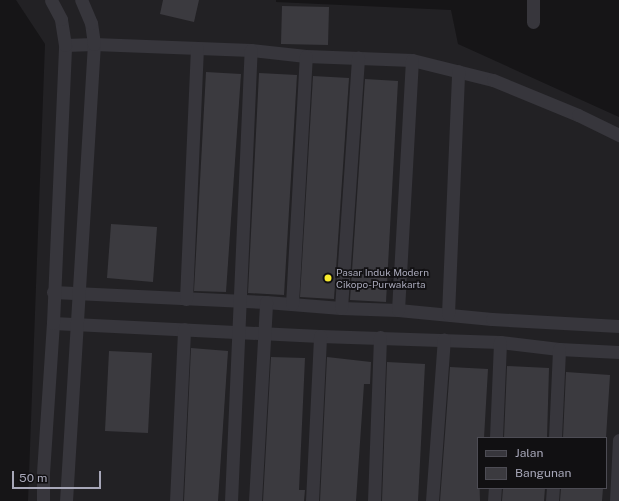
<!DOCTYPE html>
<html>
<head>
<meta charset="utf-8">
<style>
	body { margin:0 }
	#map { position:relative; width:619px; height:501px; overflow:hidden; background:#161517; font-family:"Public Sans",sans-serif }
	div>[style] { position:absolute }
	.built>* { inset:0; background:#222124 }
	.building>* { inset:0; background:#3b3a3f }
	.minor>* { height:13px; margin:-6.5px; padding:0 6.5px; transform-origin:6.5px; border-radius:6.5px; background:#37363c }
	.dots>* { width:11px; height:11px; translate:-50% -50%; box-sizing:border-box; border:2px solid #111012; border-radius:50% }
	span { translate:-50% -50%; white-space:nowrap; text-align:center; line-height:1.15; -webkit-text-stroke:3.5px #111012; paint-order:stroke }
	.poi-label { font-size:10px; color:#a7a7b8 }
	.left { translate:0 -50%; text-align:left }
	.legend { position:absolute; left:477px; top:437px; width:130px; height:52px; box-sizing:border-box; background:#111012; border:1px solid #4d4c54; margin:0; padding:5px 7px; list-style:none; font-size:12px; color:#a7a7b8 }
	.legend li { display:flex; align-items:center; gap:8px; height:20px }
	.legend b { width:20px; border:1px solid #4d4c54 }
	.scale { position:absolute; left:12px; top:471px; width:89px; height:18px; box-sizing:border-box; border:2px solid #a7a7b8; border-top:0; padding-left:5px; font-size:12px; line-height:14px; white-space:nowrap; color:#a7a7b8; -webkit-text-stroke:3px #111012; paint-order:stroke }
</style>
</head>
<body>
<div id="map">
	<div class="built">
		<i style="clip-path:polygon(evenodd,16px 0,276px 0,276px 2px,451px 10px,458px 44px,619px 117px,619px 501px,28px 501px,45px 44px,16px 0,478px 438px,606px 438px,606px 488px,478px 488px,478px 438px)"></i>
	</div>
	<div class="building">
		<i style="clip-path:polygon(163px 0,199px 0,194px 22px,160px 14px)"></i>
		<i style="clip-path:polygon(282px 6px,329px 7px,328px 45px,281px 44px)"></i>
		<i style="clip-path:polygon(206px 72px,241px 74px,226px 292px,194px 291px)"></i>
		<i style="clip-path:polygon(259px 73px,297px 75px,284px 295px,248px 293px)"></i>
		<i style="clip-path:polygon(313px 76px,349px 78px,334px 299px,300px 297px)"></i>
		<i style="clip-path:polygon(365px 79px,398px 81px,386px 302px,350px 300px)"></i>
		<i style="clip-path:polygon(111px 224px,157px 227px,153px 282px,107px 278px)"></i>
		<i style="clip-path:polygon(191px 348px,228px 351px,218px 501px,184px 501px)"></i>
		<i style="clip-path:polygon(109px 351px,152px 353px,148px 433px,105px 431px)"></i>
		<i style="clip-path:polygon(271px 357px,305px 358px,299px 490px,305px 490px,304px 501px,263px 501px)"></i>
		<i style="clip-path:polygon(327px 357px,371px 362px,370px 384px,364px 384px,356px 501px,320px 501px)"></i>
		<i style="clip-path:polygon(387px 362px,425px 364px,418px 501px,382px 501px)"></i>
		<i style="clip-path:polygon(507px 366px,549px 368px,547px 438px,504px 438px)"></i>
		<i style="clip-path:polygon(450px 367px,488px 369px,484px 438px,478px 438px,480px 501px,440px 501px)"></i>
		<i style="clip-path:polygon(566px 372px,610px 375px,606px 438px,563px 438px)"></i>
		<i style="clip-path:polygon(503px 488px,545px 488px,544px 501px,502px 501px)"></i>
		<i style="clip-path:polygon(561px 488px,603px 488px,602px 501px,560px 501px)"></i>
	</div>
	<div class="minor">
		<i style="left:533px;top:22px;width:22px;rotate:-90deg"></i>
		<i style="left:65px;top:45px;width:29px;rotate:-2deg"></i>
		<i style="left:94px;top:44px;width:157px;rotate:2.2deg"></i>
		<i style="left:251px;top:50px;width:55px;rotate:6.2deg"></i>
		<i style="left:306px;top:56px;width:106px;rotate:2.2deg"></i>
		<i style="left:412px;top:60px;width:83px;rotate:13.9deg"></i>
		<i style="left:493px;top:80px;width:92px;rotate:22.4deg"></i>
		<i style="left:578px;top:115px;width:46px;rotate:26deg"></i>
		<i style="left:53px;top:292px;width:213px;rotate:2.7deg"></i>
		<i style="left:266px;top:302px;width:75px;rotate:4.6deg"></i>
		<i style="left:341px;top:308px;width:57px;rotate:2deg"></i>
		<i style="left:398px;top:310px;width:94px;rotate:5.5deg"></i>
		<i style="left:492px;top:319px;width:127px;rotate:3.2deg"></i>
		<i style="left:186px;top:299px;width:251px;rotate:-87.5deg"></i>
		<i style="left:292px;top:304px;width:248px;rotate:-86.8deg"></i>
		<i style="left:341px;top:308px;width:251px;rotate:-86.1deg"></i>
		<i style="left:398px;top:310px;width:250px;rotate:-86.8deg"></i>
		<i style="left:448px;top:314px;width:243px;rotate:-87.6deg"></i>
		<i style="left:53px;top:323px;width:267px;rotate:2.8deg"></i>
		<i style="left:320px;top:336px;width:180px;rotate:1.9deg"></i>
		<i style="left:500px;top:342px;width:59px;rotate:6.8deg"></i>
		<i style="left:559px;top:349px;width:60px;rotate:2.9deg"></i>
		<i style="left:496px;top:438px;width:96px;rotate:-87.6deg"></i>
		<i style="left:555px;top:438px;width:89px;rotate:-87.4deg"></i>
		<i style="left:43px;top:501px;width:28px;rotate:-90deg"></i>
		<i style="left:43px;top:473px;width:150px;rotate:-86.2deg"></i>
		<i style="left:53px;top:323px;width:278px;rotate:-87.5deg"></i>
		<i style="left:65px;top:45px;width:26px;rotate:-99deg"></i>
		<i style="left:61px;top:19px;width:21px;rotate:-118deg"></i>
		<i style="left:66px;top:501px;width:458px;rotate:-86.5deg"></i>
		<i style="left:94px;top:44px;width:21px;rotate:-98deg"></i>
		<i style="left:91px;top:23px;width:25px;rotate:-113deg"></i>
		<i style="left:176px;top:501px;width:172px;rotate:-87.3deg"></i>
		<i style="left:231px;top:501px;width:451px;rotate:-87.5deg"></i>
		<i style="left:255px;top:501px;width:199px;rotate:-86.8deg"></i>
		<i style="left:312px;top:501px;width:165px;rotate:-87.2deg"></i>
		<i style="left:374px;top:501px;width:164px;rotate:-87.9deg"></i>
		<i style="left:432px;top:501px;width:162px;rotate:-85.8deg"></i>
		<i style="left:494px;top:501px;width:13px;rotate:-86deg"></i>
		<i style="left:552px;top:501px;width:13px;rotate:-86deg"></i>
		<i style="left:616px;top:501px;width:61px;rotate:-87.2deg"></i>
	</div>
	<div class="dots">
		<i style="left:328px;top:278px;background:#f9ec2c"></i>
	</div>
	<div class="poi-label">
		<span class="left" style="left:336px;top:278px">Pasar Induk Modern<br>Cikopo-Purwakarta</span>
	</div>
	<ul class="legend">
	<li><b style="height:5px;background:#37363c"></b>Jalan</li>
	<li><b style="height:11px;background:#3b3a3f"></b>Bangunan</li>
	</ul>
	<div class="scale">50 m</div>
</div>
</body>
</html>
